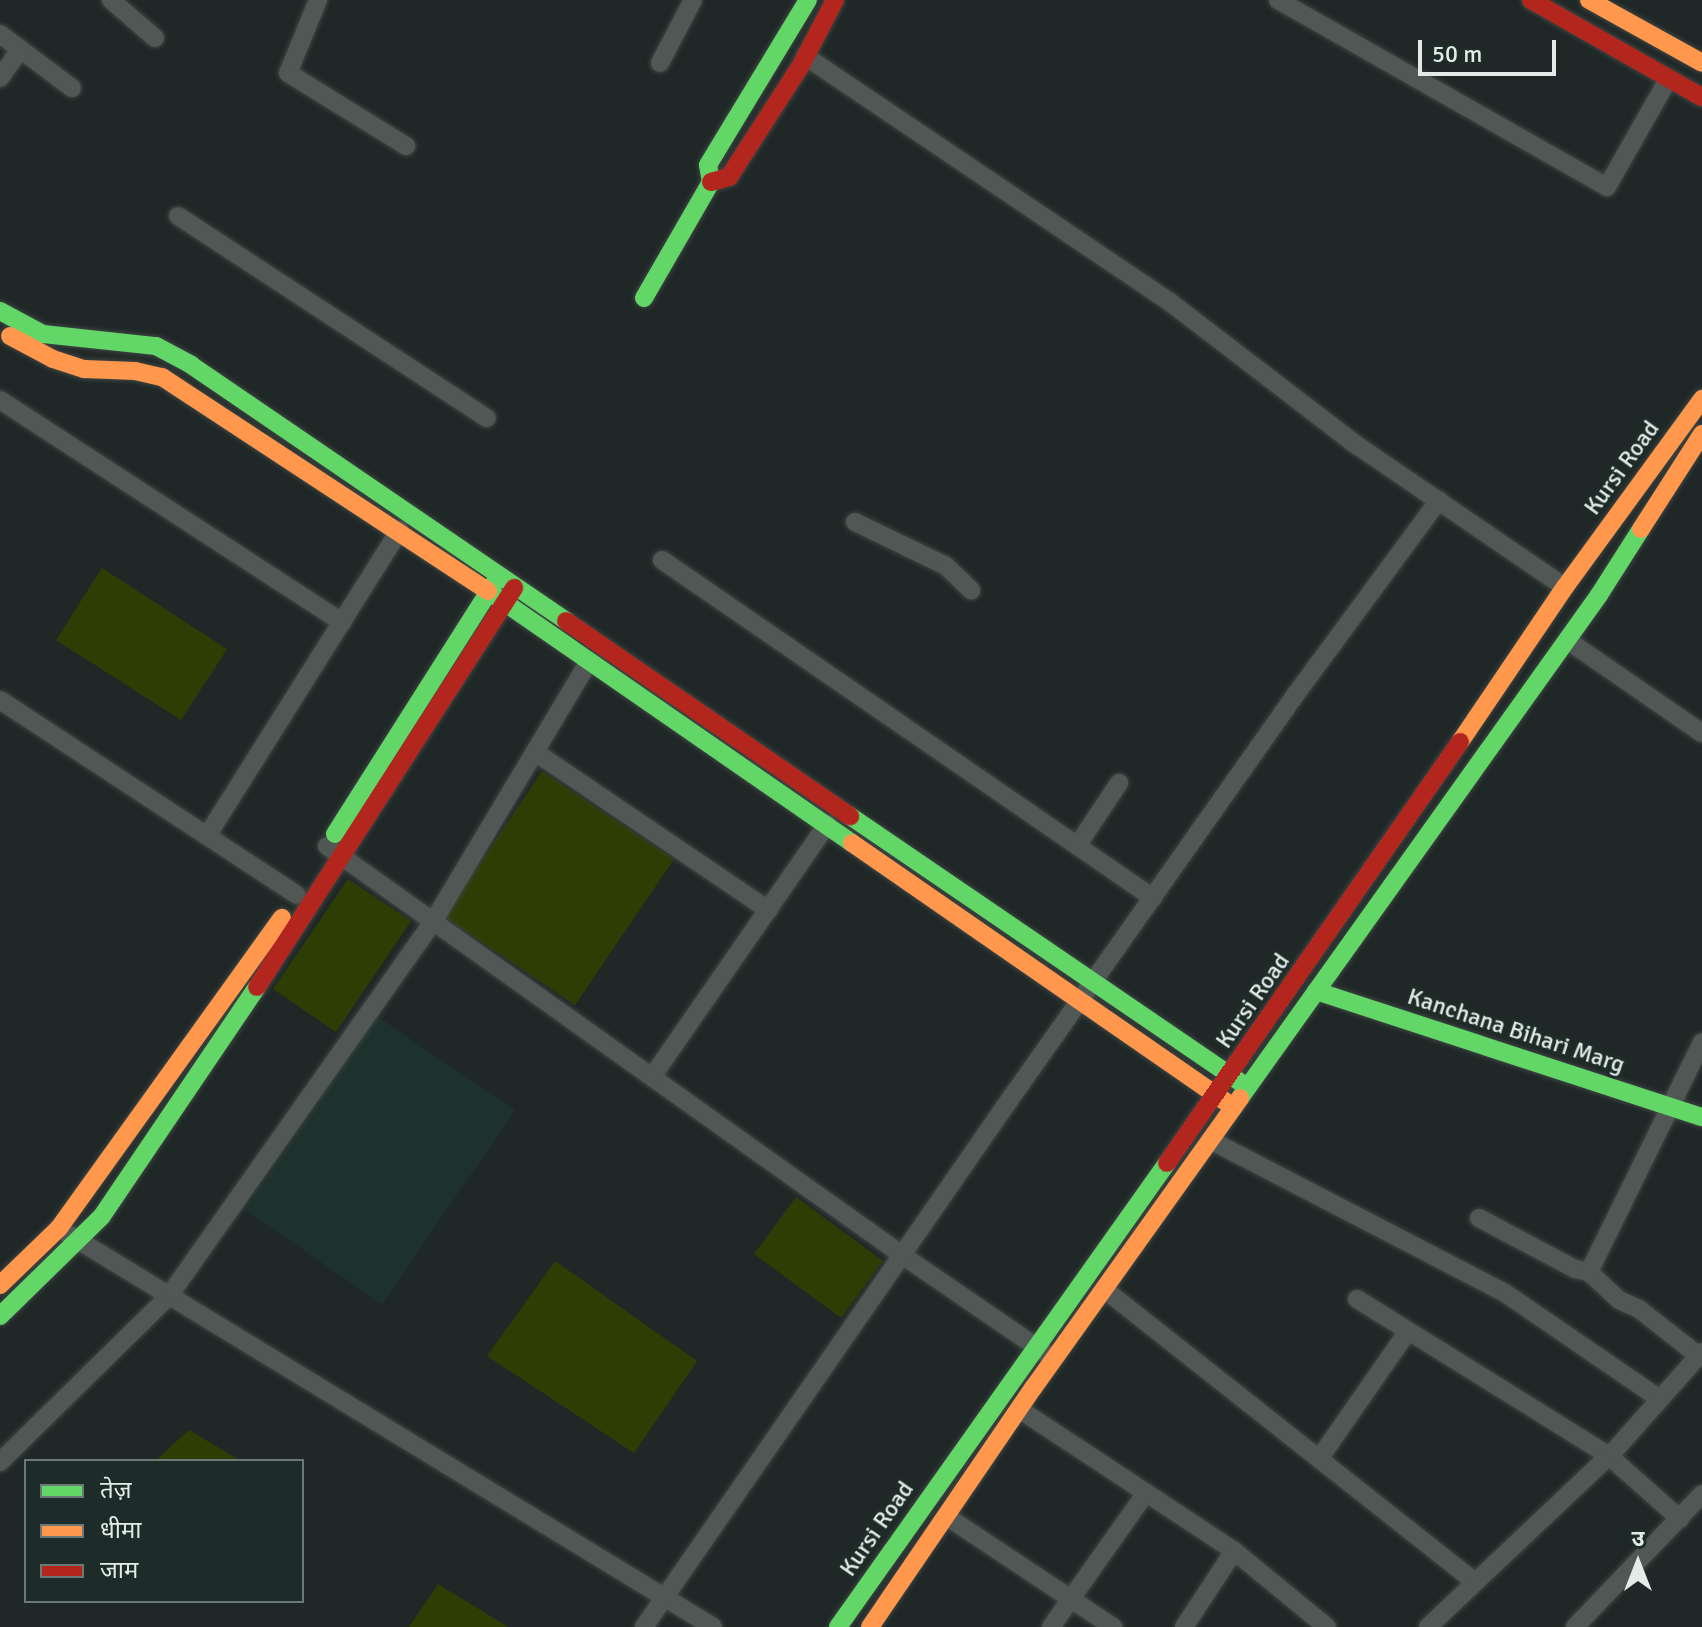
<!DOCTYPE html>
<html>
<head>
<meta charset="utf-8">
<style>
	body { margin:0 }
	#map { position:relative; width:1702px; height:1627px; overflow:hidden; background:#202827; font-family:Signika,"Noto Sans Devanagari",sans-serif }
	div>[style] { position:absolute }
	.built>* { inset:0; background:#1d322d }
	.green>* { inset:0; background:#2d3e05 }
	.roads { filter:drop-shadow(0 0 2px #3d4543) drop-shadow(0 0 2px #3d4543) }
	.street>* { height:18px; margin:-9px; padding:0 9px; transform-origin:9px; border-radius:9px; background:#515755 }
	.fast>* { height:18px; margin:-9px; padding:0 9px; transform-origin:9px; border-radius:9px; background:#63d668 }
	.slow>* { height:18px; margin:-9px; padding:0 9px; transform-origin:9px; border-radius:9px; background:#ff974d }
	.jam>* { height:18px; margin:-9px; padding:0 9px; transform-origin:9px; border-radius:9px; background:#b3261e }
	span { translate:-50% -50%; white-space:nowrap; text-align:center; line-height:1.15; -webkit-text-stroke:6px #1d2c28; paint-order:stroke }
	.street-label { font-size:24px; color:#e2ebe8 }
	.legend { position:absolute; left:24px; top:1459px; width:280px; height:144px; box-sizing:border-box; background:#1d2c28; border:2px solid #6c7875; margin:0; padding:10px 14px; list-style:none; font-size:24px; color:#e2ebe8 }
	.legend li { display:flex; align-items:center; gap:16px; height:40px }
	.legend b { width:40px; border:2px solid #6c7875 }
	.north { position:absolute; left:1598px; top:1523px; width:80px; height:80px; -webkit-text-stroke:6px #1d2c28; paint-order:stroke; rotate:0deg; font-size:22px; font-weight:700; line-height:32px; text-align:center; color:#e2ebe8 }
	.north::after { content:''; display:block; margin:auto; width:28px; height:36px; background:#e2ebe8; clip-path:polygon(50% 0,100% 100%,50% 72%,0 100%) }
	.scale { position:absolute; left:1418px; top:40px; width:138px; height:36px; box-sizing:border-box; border:4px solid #e2ebe8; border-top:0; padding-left:10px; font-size:24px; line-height:28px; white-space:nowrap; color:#e2ebe8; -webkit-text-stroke:6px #1d2c28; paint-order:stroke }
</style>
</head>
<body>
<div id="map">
	<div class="built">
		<i style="clip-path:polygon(378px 1017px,515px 1110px,382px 1304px,245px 1210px)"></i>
	</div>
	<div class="green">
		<i style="clip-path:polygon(102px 568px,227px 649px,181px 720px,56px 640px)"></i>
		<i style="clip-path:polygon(542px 771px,674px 859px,575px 1005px,444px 917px)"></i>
		<i style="clip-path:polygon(348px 879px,411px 921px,336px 1032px,273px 989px)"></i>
		<i style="clip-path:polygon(796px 1197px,883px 1261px,841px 1318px,754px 1254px)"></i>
		<i style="clip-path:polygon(555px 1261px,697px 1361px,634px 1453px,487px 1356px)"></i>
		<i style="clip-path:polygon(189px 1430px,241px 1461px,155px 1461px)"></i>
		<i style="clip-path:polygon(438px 1584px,508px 1627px,409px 1627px)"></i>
	</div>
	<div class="roads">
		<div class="street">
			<i style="left:111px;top:0;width:58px;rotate:40.8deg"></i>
			<i style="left:318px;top:0;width:79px;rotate:112.3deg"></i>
			<i style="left:288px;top:73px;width:139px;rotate:31.7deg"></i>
			<i style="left:1278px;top:0;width:378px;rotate:29.6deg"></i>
			<i style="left:1607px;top:187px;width:125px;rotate:-60.4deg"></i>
			<i style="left:0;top:34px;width:90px;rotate:36.9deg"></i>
			<i style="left:805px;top:56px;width:440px;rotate:34deg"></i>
			<i style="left:1170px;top:302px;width:237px;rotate:37.5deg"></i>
			<i style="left:1358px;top:446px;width:250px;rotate:34.3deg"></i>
			<i style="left:660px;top:63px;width:71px;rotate:-62.4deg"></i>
			<i style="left:0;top:78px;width:35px;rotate:-55deg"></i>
			<i style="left:178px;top:216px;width:369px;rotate:33.2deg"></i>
			<i style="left:0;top:400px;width:408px;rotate:33deg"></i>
			<i style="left:855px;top:522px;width:101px;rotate:25.8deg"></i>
			<i style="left:946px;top:566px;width:35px;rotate:44deg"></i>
			<i style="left:662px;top:560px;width:596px;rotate:34.54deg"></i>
			<i style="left:1567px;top:640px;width:164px;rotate:34.6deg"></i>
			<i style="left:0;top:700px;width:355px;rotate:33.3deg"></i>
			<i style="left:535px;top:752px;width:282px;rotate:34.1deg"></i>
			<i style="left:207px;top:836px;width:362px;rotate:-57.8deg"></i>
			<i style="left:327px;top:846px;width:706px;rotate:35.42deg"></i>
			<i style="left:902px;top:1255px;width:173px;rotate:34.4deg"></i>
			<i style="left:1077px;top:846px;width:76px;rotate:-56.3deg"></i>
			<i style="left:652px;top:1077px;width:308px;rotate:-55.3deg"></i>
			<i style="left:1210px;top:1140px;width:332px;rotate:27.4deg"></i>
			<i style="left:1505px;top:1293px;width:188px;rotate:34.4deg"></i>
			<i style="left:1479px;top:1218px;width:109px;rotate:28deg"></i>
			<i style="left:1575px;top:1269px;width:14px;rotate:12deg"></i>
			<i style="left:1589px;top:1272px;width:41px;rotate:43deg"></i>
			<i style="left:1619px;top:1300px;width:22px;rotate:24deg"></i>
			<i style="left:1639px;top:1309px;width:76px;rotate:38.1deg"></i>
			<i style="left:68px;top:1234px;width:755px;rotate:31.35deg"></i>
			<i style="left:1589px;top:1272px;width:256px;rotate:-63.8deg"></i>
			<i style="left:1104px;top:1289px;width:473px;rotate:38.3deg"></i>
			<i style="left:1357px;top:1299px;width:297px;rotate:31.9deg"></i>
			<i style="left:1609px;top:1456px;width:95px;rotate:41.6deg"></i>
			<i style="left:1019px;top:1409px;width:258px;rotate:33.4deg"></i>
			<i style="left:1234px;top:1551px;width:120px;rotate:39.3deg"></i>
			<i style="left:1319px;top:1459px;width:156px;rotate:-55.2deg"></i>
			<i style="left:0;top:1462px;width:237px;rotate:-44.5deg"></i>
			<i style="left:169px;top:1296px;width:458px;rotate:-54.8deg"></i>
			<i style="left:433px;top:922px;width:304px;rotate:-59.1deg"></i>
			<i style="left:946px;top:1516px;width:201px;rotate:33.6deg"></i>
			<i style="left:644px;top:1627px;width:635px;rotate:-55.26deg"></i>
			<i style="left:1006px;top:1105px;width:503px;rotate:-54.79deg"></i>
			<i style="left:1296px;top:694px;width:241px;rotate:-53.6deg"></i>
			<i style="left:1051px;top:1627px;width:164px;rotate:-54.7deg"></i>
			<i style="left:1184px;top:1627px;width:91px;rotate:-56.7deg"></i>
			<i style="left:1428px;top:1627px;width:256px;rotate:-43.4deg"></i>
			<i style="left:1614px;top:1451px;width:132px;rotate:-48.4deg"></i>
			<i style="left:1575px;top:1627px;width:184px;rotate:-46.3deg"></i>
		</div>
		<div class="fast">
			<i style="left:644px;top:298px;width:134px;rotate:-60deg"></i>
			<i style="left:711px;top:182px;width:17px;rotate:-100deg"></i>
			<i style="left:708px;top:165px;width:193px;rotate:-58.8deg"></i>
			<i style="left:0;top:311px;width:49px;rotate:28.1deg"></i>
			<i style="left:43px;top:334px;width:114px;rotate:6.1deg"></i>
			<i style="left:156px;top:346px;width:40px;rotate:28deg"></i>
			<i style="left:191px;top:365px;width:454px;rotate:34.3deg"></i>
			<i style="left:488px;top:591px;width:443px;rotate:34.7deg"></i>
			<i style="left:850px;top:816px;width:481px;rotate:34.3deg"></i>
			<i style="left:335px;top:834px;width:304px;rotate:-57.6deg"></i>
			<i style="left:1316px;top:991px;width:406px;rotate:18.1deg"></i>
			<i style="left:1240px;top:1098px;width:618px;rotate:-54.48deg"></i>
			<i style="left:1599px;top:595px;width:78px;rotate:-57.5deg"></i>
			<i style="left:0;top:1316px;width:143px;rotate:-44.4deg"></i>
			<i style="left:102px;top:1216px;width:277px;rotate:-55.9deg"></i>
			<i style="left:838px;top:1627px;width:569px;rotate:-54.66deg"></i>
		</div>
		<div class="slow">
			<i style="left:1589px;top:0;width:129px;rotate:29.1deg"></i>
			<i style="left:10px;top:336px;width:49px;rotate:28.1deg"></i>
			<i style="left:53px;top:359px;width:33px;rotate:18deg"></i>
			<i style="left:84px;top:369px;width:51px;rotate:2.2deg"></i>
			<i style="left:135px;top:371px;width:28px;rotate:13deg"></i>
			<i style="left:162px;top:377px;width:390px;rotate:33.3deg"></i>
			<i style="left:1641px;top:529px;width:113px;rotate:-57.3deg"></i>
			<i style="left:1460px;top:742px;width:187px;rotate:-55.9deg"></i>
			<i style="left:1565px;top:587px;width:233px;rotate:-53.9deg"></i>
			<i style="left:852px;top:843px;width:464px;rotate:34.7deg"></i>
			<i style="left:0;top:1285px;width:82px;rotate:-44deg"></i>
			<i style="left:59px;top:1228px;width:382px;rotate:-54.3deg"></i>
			<i style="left:870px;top:1627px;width:291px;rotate:-55.7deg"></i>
			<i style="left:1034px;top:1387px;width:355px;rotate:-54.5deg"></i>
		</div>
		<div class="jam">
			<i style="left:1531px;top:0;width:197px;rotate:29.6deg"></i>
			<i style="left:711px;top:182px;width:19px;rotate:-16deg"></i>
			<i style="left:729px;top:177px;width:131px;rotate:-57.2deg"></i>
			<i style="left:800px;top:67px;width:76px;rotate:-62.4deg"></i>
			<i style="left:566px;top:621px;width:345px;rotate:34.5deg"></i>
			<i style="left:257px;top:987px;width:475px;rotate:-57.2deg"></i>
			<i style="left:1167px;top:1163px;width:513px;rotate:-55.16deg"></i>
		</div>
	</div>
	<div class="street-label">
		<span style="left:1622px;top:468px;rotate:-54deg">Kursi Road</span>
		<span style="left:1253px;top:1001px;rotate:-55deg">Kursi Road</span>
		<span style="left:1516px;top:1031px;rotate:18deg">Kanchana Bihari Marg</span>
		<span style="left:877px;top:1529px;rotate:-55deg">Kursi Road</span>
	</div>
	<ul class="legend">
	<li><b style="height:10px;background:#63d668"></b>तेज़</li>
	<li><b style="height:10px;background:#ff974d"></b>धीमा</li>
	<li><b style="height:10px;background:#b3261e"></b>जाम</li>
	</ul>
	<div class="north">उ</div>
	<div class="scale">50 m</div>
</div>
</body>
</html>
